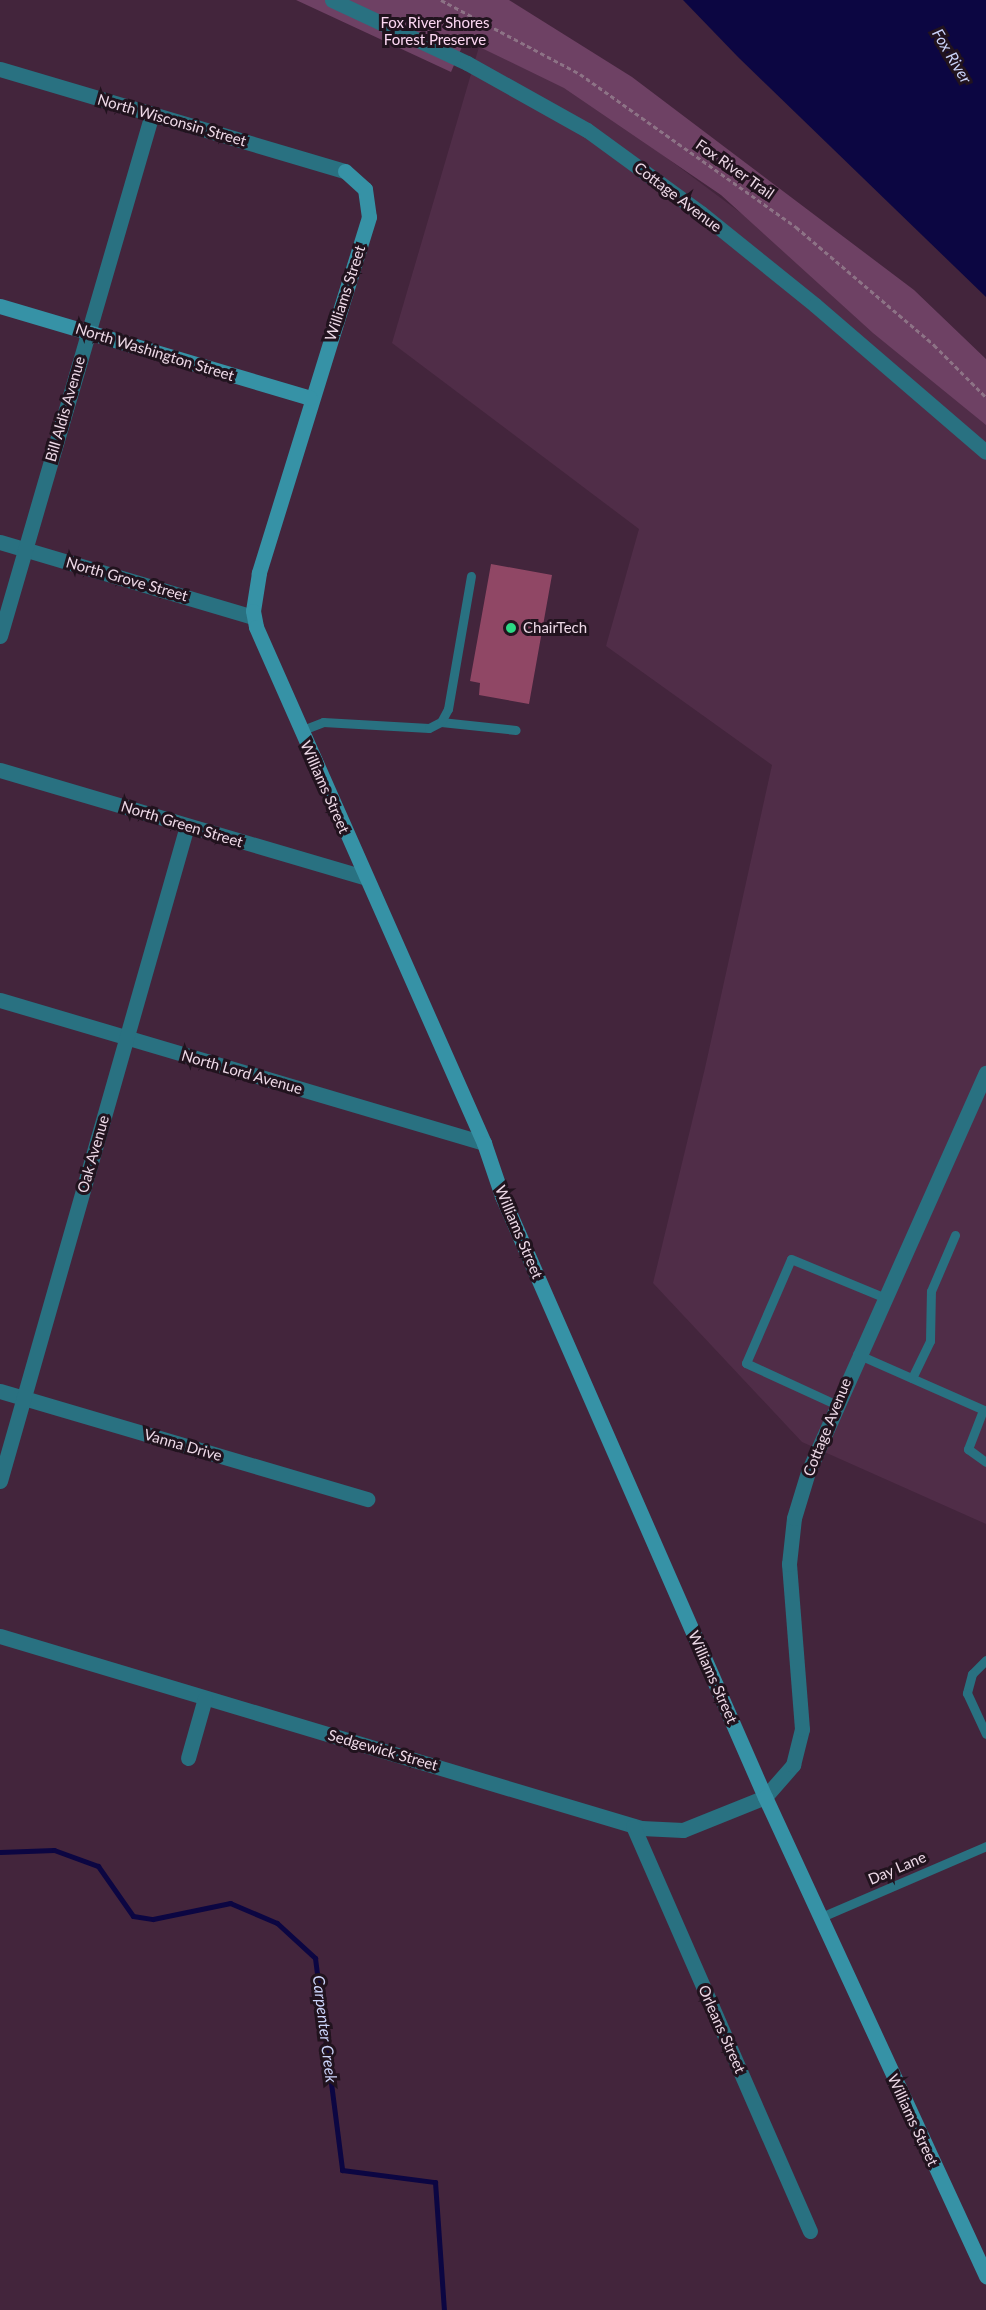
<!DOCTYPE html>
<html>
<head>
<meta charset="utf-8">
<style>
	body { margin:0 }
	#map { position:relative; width:986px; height:2310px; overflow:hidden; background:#43253c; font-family:Lato,sans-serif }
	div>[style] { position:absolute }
	.built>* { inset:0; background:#502d48 }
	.green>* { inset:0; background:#6e4164 }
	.water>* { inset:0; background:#0c0642 }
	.stream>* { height:5px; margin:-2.5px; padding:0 2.5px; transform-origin:2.5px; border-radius:2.5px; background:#0c0642 }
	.building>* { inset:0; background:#904765 }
	.path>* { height:3px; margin-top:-1.5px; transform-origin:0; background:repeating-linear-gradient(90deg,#8d7386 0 4.5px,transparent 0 7.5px) }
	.lane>* { height:9px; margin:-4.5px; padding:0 4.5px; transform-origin:4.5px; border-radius:4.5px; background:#297181 }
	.street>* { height:15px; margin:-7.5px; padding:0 7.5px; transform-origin:7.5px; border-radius:7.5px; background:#297181 }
	.secondary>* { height:15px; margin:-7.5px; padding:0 7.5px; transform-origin:7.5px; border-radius:7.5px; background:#3692a6 }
	.dots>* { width:16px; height:16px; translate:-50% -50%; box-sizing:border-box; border:3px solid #21131e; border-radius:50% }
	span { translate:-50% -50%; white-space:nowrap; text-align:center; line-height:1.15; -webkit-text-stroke:6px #21131e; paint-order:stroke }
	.park-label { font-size:15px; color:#fcd7f2 }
	.street-label { font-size:15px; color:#edd9e7 }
	.poi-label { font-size:15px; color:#edd9e7 }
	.left { translate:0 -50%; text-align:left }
	.water-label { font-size:16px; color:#cad3f9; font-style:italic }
</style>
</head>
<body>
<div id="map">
	<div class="built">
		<i style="clip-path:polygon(486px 23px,934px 357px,986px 409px,986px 1524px,802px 1442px,653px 1283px,705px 1068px,772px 765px,606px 646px,639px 529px,392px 343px)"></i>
	</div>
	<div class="green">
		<i style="clip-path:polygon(296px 0,509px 0,632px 77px,914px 290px,986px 359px,986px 425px,873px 333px,721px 195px,564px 88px,465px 40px,451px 72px)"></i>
	</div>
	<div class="water">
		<i style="clip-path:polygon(683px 0,986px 0,986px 297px,738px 57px)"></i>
	</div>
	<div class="stream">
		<i style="left:0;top:1852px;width:54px;rotate:-2.1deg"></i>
		<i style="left:54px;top:1850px;width:47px;rotate:20deg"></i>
		<i style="left:98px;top:1866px;width:61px;rotate:55deg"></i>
		<i style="left:133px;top:1916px;width:20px;rotate:9deg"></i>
		<i style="left:153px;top:1919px;width:79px;rotate:-11.7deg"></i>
		<i style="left:230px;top:1903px;width:51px;rotate:23.1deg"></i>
		<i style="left:277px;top:1923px;width:52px;rotate:42.6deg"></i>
		<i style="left:315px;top:1958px;width:214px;rotate:82.7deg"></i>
		<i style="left:342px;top:2170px;width:94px;rotate:7.4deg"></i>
		<i style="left:435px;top:2182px;width:128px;rotate:86deg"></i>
	</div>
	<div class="building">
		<i style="clip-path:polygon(491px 564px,552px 575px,529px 704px,479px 695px,480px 683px,470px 681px)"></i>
	</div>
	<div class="path">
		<i style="left:441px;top:0;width:157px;rotate:28deg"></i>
		<i style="left:580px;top:74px;width:265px;rotate:35.3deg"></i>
		<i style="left:796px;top:227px;width:182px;rotate:40.5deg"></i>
		<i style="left:934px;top:345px;width:74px;rotate:45deg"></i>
	</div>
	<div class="lane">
		<i style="left:441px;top:722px;width:75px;rotate:6.1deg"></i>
		<i style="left:300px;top:731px;width:25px;rotate:-21deg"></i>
		<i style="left:323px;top:722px;width:106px;rotate:3.2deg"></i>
		<i style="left:429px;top:728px;width:13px;rotate:-27deg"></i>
		<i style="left:441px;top:722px;width:15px;rotate:-62deg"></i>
		<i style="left:448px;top:709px;width:135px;rotate:-80.2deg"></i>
		<i style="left:857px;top:1354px;width:141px;rotate:23.8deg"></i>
		<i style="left:912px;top:1378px;width:41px;rotate:-64.1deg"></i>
		<i style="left:930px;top:1341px;width:50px;rotate:-88.9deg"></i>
		<i style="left:931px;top:1291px;width:61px;rotate:-66.8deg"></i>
		<i style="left:835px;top:1404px;width:98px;rotate:-155.3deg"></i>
		<i style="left:746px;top:1363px;width:113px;rotate:-66.6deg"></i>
		<i style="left:791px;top:1259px;width:100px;rotate:22.4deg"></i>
		<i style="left:983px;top:1410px;width:42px;rotate:111deg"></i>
		<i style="left:968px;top:1449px;width:22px;rotate:36deg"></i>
		<i style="left:986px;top:1660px;width:20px;rotate:135deg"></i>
		<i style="left:972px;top:1674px;width:20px;rotate:105deg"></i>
		<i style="left:967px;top:1693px;width:45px;rotate:65.1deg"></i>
		<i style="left:819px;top:1918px;width:182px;rotate:-23.3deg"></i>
	</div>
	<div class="street">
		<i style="left:332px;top:0;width:149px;rotate:25deg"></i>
		<i style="left:467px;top:63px;width:137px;rotate:29.2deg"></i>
		<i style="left:587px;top:130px;width:141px;rotate:36.1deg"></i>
		<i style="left:701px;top:213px;width:146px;rotate:38.9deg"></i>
		<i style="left:815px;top:305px;width:225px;rotate:40.7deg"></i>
		<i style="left:0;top:69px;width:360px;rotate:16.5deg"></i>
		<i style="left:0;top:542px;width:264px;rotate:16.5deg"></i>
		<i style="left:0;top:636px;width:544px;rotate:-73.77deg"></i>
		<i style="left:0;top:770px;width:379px;rotate:16.4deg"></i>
		<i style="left:0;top:1000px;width:505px;rotate:16.46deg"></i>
		<i style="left:0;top:1391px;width:383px;rotate:16.4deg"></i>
		<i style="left:0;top:1481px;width:681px;rotate:-74.07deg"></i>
		<i style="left:0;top:1636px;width:669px;rotate:16.67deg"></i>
		<i style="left:641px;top:1828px;width:42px;rotate:2.7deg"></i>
		<i style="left:683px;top:1830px;width:88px;rotate:-21.9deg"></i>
		<i style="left:765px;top:1797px;width:43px;rotate:-48.8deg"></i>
		<i style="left:793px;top:1765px;width:37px;rotate:-76deg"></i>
		<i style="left:802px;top:1729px;width:166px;rotate:-94.5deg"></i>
		<i style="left:789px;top:1564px;width:46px;rotate:-83.8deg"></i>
		<i style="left:794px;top:1518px;width:48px;rotate:-73.1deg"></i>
		<i style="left:808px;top:1472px;width:437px;rotate:-66deg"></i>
		<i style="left:188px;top:1758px;width:62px;rotate:-74.2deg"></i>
		<i style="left:633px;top:1826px;width:442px;rotate:66.4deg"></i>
	</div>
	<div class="secondary">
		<i style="left:345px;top:171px;width:27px;rotate:42deg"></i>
		<i style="left:365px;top:189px;width:28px;rotate:82deg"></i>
		<i style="left:369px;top:217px;width:373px;rotate:107.2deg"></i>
		<i style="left:259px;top:573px;width:38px;rotate:99deg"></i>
		<i style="left:253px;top:611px;width:16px;rotate:79deg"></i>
		<i style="left:256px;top:627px;width:564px;rotate:66.16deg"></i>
		<i style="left:484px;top:1143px;width:56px;rotate:71.2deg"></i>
		<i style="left:502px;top:1196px;width:656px;rotate:66.37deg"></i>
		<i style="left:765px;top:1797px;width:528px;rotate:65.23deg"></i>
		<i style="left:0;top:306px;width:323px;rotate:16.5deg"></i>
	</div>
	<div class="dots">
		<i style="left:511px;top:628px;background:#2cd884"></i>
	</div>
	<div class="park-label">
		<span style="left:435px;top:31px">Fox River Shores<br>Forest Preserve</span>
	</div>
	<div class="street-label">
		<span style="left:172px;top:120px;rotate:16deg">North Wisconsin Street</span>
		<span style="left:735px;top:169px;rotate:35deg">Fox River Trail</span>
		<span style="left:678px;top:197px;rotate:37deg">Cottage Avenue</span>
		<span style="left:345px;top:293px;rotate:-72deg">Williams Street</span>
		<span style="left:155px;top:352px;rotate:17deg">North Washington Street</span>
		<span style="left:65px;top:409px;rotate:-74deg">Bill Aldis Avenue</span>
		<span style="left:127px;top:579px;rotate:16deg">North Grove Street</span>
		<span style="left:325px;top:787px;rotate:66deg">Williams Street</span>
		<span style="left:182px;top:824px;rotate:17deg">North Green Street</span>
		<span style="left:242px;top:1072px;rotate:16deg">North Lord Avenue</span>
		<span style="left:93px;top:1154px;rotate:-74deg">Oak Avenue</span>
		<span style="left:519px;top:1232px;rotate:67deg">Williams Street</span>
		<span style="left:827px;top:1427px;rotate:-68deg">Cottage Avenue</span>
		<span style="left:183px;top:1445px;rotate:16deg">Vanna Drive</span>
		<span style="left:713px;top:1677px;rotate:66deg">Williams Street</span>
		<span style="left:383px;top:1750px;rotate:16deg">Sedgewick Street</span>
		<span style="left:897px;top:1868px;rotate:-23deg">Day Lane</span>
		<span style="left:722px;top:2029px;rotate:66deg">Orleans Street</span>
		<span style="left:913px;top:2120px;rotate:65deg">Williams Street</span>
	</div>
	<div class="poi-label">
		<span class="left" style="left:523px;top:628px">ChairTech</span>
	</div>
	<div class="water-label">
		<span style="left:952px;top:56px;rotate:59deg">Fox River</span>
		<span style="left:325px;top:2029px;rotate:83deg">Carpenter Creek</span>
	</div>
</div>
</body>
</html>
